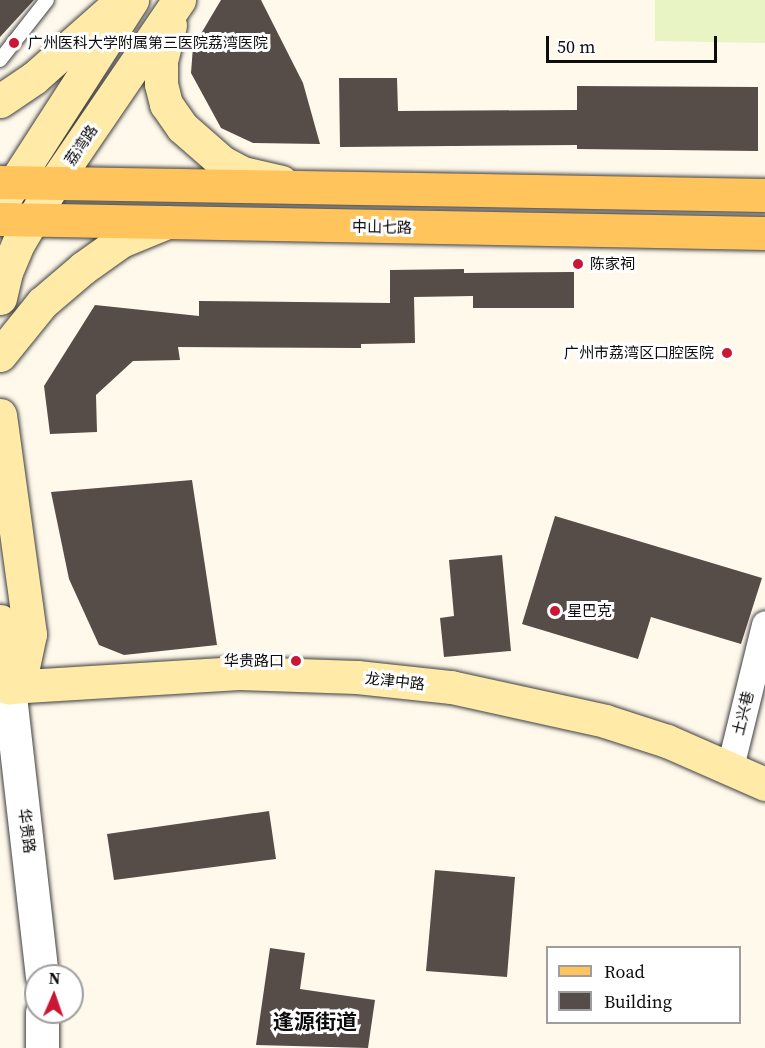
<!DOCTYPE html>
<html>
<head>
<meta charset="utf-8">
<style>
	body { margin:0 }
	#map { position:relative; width:765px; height:1048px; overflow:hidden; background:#fff9ec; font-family:"Source Serif 4","Noto Sans SC",serif }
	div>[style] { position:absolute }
	.pitch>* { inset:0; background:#e9f4c4 }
	.building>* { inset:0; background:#564c48 }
	.roads { filter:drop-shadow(0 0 2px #404040) drop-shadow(0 0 2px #404040) }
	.service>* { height:14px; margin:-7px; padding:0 7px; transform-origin:7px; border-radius:7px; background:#fff }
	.minor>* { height:27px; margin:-13.5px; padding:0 13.5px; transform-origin:13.5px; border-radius:13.5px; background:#fff }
	.tertiary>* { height:33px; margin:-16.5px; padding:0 16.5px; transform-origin:16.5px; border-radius:16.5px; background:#fff }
	.secondary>* { height:33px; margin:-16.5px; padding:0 16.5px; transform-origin:16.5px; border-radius:16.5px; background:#ffeba7 }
	.primary>* { height:33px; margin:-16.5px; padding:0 16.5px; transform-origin:16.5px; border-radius:16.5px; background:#ffc45c }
	.dots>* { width:16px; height:16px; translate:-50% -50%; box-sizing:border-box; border:3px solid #fff; border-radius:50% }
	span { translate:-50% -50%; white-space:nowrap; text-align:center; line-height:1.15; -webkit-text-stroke:6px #fff; paint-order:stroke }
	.poi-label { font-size:15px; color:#0d0d0d }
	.left { translate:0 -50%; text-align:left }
	.right { translate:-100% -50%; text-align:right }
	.street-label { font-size:15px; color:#0d0d0d }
	.district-label { font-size:21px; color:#0d0d0d; font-weight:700 }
	.legend { position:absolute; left:546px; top:946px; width:195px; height:78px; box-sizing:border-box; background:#fff; border:2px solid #9e9e9e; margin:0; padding:8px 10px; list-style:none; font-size:18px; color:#0d0d0d }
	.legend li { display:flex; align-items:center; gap:12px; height:30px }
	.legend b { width:30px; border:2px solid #9e9e9e }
	.north { position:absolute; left:24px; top:964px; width:60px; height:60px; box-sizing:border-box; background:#fff; border:2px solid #9e9e9e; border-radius:50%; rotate:2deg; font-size:16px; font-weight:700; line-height:24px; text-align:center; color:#0d0d0d }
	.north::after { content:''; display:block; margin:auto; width:21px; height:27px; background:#ca1735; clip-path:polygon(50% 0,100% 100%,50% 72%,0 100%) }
	.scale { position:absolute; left:546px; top:36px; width:171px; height:27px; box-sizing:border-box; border:3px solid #0d0d0d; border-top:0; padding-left:8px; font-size:18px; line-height:21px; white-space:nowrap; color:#0d0d0d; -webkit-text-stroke:4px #fff; paint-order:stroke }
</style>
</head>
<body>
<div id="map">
	<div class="pitch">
		<i style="clip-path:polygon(655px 0,765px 0,765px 43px,655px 41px)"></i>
	</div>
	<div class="building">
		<i style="clip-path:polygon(0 0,34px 0,0 37px)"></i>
		<i style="clip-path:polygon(221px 0,261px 0,303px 83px,320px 144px,253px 143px,221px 128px,191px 73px,193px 47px)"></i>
		<i style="clip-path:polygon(339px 78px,397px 78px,398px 111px,577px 110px,577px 86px,758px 87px,758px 151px,577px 149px,577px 145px,340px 147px)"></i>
		<i style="clip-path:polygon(464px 269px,464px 273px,574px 272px,574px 308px,473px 308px,473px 296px,414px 297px,415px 343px,361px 344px,361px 348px,178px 347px,180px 360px,133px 361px,96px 395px,97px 432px,50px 434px,44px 386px,95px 305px,199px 316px,199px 301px,390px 303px,390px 270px)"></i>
		<i style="clip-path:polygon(192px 480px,217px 645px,124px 655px,99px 645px,69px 579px,51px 492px)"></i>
		<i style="clip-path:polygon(555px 516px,762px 578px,741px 644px,651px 617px,638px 659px,522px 624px)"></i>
		<i style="clip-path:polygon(502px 555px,511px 651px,444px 657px,440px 618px,454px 616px,449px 560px)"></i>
		<i style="clip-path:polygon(269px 811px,276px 859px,114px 880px,107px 834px)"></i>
		<i style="clip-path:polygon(435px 870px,515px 877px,507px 977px,426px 971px)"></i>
		<i style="clip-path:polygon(270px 948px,305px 953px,300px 989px,375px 1000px,368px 1048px,256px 1045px)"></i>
	</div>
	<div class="roads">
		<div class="service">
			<i style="left:0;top:60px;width:76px;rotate:-51.9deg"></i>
		</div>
		<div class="minor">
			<i style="left:730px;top:767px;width:147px;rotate:-76.2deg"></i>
		</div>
		<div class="tertiary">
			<i style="left:0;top:690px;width:9px;rotate:-18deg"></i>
			<i style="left:9px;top:687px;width:291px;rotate:83.5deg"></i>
			<i style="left:42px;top:1012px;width:36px;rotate:90deg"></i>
		</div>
		<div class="secondary">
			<i style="left:170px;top:25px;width:38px;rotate:104deg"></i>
			<i style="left:161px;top:62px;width:22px;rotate:90deg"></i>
			<i style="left:161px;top:84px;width:21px;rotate:76deg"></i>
			<i style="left:166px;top:104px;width:28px;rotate:55deg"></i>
			<i style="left:182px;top:127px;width:53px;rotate:41.2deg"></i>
			<i style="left:222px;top:162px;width:24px;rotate:28deg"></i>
			<i style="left:243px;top:173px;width:39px;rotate:13deg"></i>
			<i style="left:0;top:101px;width:41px;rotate:-34.1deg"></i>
			<i style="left:34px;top:78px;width:106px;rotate:-41.5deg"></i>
			<i style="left:0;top:205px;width:244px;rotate:-57.2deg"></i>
			<i style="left:0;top:298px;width:27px;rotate:-77deg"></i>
			<i style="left:6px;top:272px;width:33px;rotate:-67deg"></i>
			<i style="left:19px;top:242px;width:69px;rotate:-59.3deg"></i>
			<i style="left:54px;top:183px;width:222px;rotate:-55.7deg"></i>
			<i style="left:0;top:355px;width:67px;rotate:-51.1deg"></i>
			<i style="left:42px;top:303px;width:54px;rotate:-40.5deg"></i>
			<i style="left:83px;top:268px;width:47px;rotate:-35.4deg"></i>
			<i style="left:121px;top:241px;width:50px;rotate:-22.4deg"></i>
			<i style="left:0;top:415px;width:221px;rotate:82.2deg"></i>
			<i style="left:30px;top:634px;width:35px;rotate:102deg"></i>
			<i style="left:23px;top:668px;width:24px;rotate:126deg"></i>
			<i style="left:0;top:621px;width:67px;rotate:82.2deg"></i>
			<i style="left:9px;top:687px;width:230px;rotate:-3.5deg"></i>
			<i style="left:239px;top:673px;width:118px;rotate:1.9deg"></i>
			<i style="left:357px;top:677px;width:95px;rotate:6.1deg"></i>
			<i style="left:451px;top:687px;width:158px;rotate:12.4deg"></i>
			<i style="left:605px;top:721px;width:65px;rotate:17.9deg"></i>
			<i style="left:667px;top:741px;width:107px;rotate:23.7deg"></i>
		</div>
		<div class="primary">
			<i style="left:0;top:182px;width:765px;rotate:0.97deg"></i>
			<i style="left:0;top:219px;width:765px;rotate:1.05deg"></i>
		</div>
	</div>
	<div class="dots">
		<i style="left:14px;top:43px;background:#ca1735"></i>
		<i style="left:578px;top:264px;background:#ca1735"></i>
		<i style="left:727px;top:353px;background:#ca1735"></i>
		<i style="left:555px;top:611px;background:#ca1735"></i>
		<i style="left:296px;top:661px;background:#ca1735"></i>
	</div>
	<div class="poi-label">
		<span class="left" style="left:28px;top:43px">广州医科大学附属第三医院荔湾医院</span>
		<span class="left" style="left:590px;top:264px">陈家祠</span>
		<span class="right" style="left:714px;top:353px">广州市荔湾区口腔医院</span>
		<span class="left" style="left:567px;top:611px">星巴克</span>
		<span class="right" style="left:284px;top:661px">华贵路口</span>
	</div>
	<div class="street-label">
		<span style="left:81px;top:145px;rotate:-56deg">荔湾路</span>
		<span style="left:382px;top:227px;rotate:1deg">中山七路</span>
		<span style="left:395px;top:681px;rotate:6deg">龙津中路</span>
		<span style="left:743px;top:713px;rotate:-76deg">土兴巷</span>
		<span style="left:27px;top:831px;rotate:82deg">华贵路</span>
	</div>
	<div class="district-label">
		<span style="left:315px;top:1022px">逢源街道</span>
	</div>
	<ul class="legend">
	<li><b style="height:8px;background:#ffc45c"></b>Road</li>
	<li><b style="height:16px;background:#564c48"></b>Building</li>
	</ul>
	<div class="north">N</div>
	<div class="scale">50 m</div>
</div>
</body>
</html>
